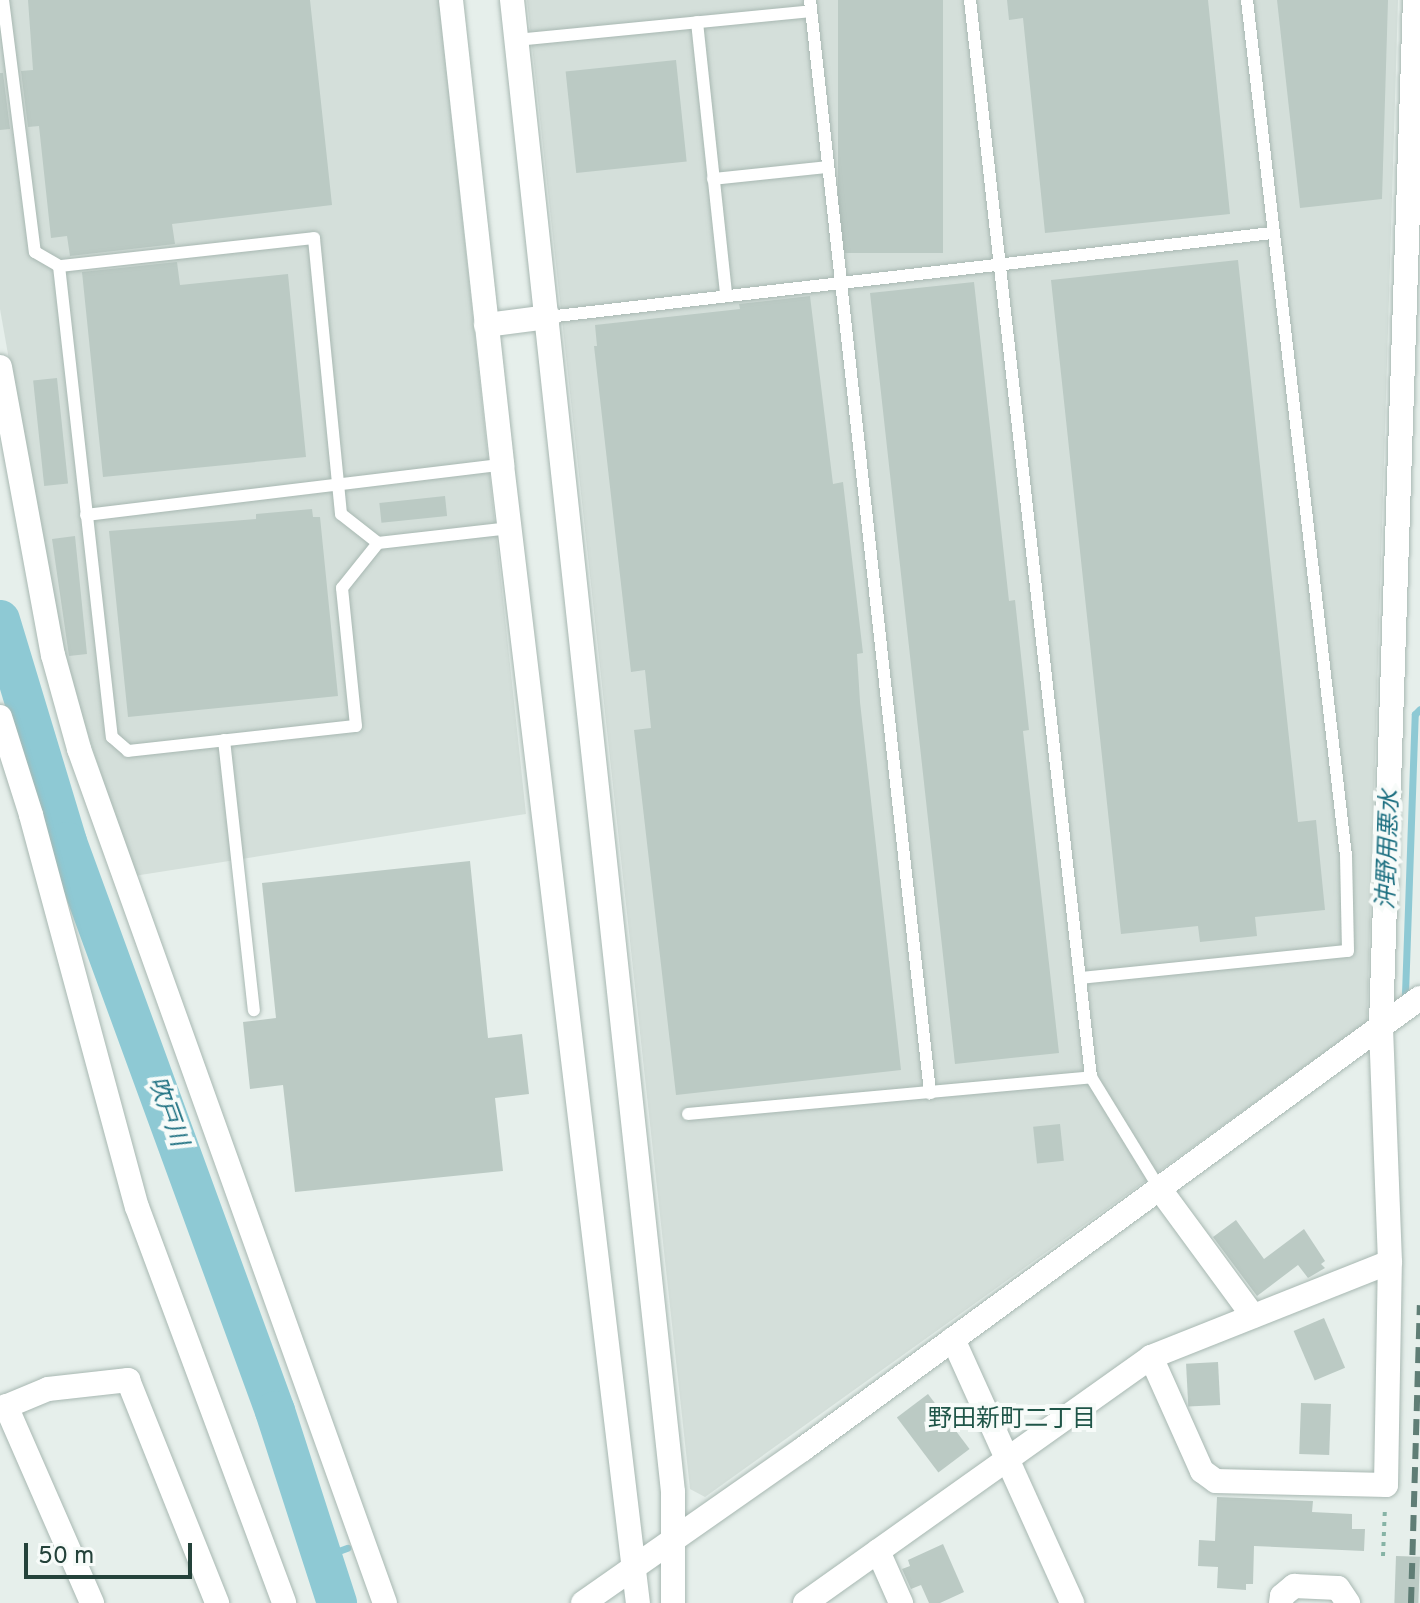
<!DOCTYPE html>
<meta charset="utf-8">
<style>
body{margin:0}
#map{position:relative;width:1420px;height:1603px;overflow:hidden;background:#e6efeb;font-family:Overpass,"Noto Sans JP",sans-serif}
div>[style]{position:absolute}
.built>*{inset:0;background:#d4dfda}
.stream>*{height:7px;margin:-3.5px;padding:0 3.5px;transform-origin:3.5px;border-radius:3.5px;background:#8ec9d4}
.river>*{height:40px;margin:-20px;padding:0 20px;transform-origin:20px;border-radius:20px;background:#8ec9d4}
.building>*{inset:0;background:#bbcac4;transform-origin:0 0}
.path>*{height:4px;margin-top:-2px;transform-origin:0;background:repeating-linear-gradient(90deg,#86b3a5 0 4px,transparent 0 10px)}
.roads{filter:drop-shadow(0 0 2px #a8b8b2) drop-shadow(0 0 2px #a8b8b2)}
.service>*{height:12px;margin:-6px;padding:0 6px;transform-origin:6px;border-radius:6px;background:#fff}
.minor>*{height:24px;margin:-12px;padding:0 12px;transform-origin:12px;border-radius:12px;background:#fff}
.tertiary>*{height:24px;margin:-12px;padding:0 12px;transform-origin:12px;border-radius:12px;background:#fff}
.rail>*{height:6px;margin-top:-3px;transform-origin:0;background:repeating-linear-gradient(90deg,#5f7d75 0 16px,transparent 0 24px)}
span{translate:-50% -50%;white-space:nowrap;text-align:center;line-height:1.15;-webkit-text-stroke:8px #f7fbf9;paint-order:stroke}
.water-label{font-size:24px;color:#1c6f80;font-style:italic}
.neighbourhood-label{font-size:24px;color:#1f5548}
.scale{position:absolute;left:24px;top:1543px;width:168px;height:36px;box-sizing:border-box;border:4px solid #24423a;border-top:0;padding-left:10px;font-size:24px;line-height:28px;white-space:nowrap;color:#24423a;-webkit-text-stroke:6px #f7fbf9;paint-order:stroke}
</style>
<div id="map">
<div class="built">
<i style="clip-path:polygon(0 0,439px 0,526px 814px,134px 876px,60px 648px,0 309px)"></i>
<i style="clip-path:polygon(527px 0,1398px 0,1367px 1022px,705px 1497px,690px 1489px)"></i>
</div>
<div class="stream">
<i style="left:1405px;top:994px;width:280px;rotate:-88deg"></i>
<i style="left:1415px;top:714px;width:7px;rotate:-45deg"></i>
<i style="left:322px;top:1557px;width:27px;rotate:-20deg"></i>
</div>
<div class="river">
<i style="left:0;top:620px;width:232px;rotate:73.2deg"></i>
<i style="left:67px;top:842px;width:606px;rotate:69.92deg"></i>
<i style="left:275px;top:1411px;width:202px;rotate:72.1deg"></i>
</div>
<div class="building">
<i style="clip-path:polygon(28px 0,310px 0,332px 205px,172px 224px,175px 244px,70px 256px,67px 236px,51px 238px,39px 126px,28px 127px,21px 71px,33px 70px)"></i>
<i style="left:838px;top:0;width:105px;height:253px"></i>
<i style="clip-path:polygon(1007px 0,1208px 0,1230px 214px,1045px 233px,1023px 18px,1009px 20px)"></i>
<i style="clip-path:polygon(1277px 0,1388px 0,1382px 199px,1300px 208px)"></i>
<i style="left:676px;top:60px;width:102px;height:111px;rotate:84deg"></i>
<i style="clip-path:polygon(0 73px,3px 73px,10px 129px,0 130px)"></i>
<i style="clip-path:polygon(1238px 260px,1298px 822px,1316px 820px,1325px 910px,1255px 917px,1257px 936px,1200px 942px,1198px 926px,1121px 934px,1051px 280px)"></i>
<i style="clip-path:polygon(177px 262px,180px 285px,288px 274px,306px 457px,103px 477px,82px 272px)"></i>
<i style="clip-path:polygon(974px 282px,1009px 601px,1015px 600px,1029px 730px,1023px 731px,1059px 1053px,955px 1064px,870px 293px)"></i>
<i style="clip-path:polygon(810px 296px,833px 484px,843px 482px,863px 653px,857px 654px,860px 702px,901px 1070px,676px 1095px,634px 730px,651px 728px,645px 670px,631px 672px,594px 346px,597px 346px,595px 325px,740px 309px,739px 304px)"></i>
<i style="left:57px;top:378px;width:106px;height:24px;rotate:84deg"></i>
<i style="left:445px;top:496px;width:20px;height:66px;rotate:84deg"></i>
<i style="clip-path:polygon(312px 509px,313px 517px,320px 517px,338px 696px,128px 717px,109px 531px,256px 519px,256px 514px)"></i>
<i style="clip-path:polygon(75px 536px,87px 654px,69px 656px,52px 539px)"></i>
<i style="clip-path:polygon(470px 861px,488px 1038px,522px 1034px,529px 1094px,495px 1098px,503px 1171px,295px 1192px,283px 1085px,250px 1089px,243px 1022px,276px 1018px,262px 883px)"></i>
<i style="left:1060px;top:1124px;width:37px;height:27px;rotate:84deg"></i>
<i style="clip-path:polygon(1236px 1220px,1264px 1259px,1304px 1229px,1325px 1261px,1321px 1264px,1325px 1268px,1308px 1278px,1298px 1265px,1257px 1296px,1213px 1237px)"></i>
<i style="left:1324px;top:1318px;width:54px;height:33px;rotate:67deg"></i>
<i style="left:1218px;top:1362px;width:43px;height:32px;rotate:87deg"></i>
<i style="left:928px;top:1394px;width:69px;height:39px;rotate:53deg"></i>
<i style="left:1301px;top:1403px;width:30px;height:51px;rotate:2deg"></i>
<i style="clip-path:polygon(1217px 1497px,1313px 1501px,1312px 1512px,1352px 1514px,1352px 1529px,1365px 1529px,1364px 1551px,1254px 1546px,1253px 1584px,1246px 1584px,1246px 1590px,1217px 1588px,1218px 1567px,1198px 1566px,1199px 1540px,1215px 1541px)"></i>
<i style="clip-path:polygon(943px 1544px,964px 1592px,940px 1603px,929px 1603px,921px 1585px,911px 1589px,902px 1569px,910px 1566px,908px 1560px)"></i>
<i style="left:1396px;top:1556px;width:24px;height:47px;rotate:2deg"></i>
</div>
<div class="path">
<i style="left:1383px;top:1556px;width:49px;rotate:-87.7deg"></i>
</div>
<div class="roads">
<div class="service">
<i style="left:3px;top:0;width:254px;rotate:82.8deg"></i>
<i style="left:35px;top:252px;width:28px;rotate:30deg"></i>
<i style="left:59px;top:266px;width:474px;rotate:83.6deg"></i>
<i style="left:112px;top:737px;width:21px;rotate:41deg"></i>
<i style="left:128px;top:751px;width:229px;rotate:-6.3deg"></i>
<i style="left:356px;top:726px;width:139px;rotate:-95.8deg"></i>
<i style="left:342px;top:588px;width:58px;rotate:-51.3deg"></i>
<i style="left:378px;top:543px;width:47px;rotate:-141.9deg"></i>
<i style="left:341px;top:514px;width:277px;rotate:-95.6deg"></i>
<i style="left:314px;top:238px;width:257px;rotate:173.7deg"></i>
<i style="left:810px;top:0;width:1100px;rotate:83.73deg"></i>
<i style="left:970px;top:0;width:1084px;rotate:83.59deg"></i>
<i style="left:1091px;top:1077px;width:130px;rotate:58.5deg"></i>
<i style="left:697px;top:22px;width:274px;rotate:83.9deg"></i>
<i style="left:517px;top:40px;width:295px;rotate:-5.6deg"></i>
<i style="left:713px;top:179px;width:115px;rotate:-6deg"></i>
<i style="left:548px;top:317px;width:729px;rotate:-6.62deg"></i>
<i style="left:86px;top:515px;width:419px;rotate:-6.9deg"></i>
<i style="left:378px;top:543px;width:133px;rotate:-6.5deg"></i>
<i style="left:224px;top:740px;width:272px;rotate:83.7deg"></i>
<i style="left:1080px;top:978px;width:269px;rotate:-5.8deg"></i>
<i style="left:1348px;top:951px;width:95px;rotate:-91.2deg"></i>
<i style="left:1346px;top:856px;width:862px;rotate:-96.6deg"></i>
<i style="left:688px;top:1114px;width:405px;rotate:-5.2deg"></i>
</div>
<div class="minor">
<i style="left:451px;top:0;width:468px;rotate:83.7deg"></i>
<i style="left:502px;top:465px;width:1146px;rotate:83.19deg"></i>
<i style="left:512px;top:0;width:1501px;rotate:83.84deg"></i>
<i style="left:673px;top:1492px;width:111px;rotate:90deg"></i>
<i style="left:486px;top:325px;width:63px;rotate:-7.4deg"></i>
<i style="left:0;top:367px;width:293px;rotate:79.6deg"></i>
<i style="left:53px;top:655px;width:98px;rotate:74.5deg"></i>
<i style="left:79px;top:749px;width:907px;rotate:70.29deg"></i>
<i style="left:0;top:717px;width:103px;rotate:72.4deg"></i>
<i style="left:31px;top:815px;width:406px;rotate:74.9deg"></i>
<i style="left:137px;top:1207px;width:422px;rotate:69.6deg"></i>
<i style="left:1159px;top:1188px;width:159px;rotate:53.7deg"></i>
<i style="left:953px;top:1339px;width:290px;rotate:65.7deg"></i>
<i style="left:1151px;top:1357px;width:125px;rotate:65.9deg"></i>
<i style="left:1202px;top:1471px;width:17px;rotate:36deg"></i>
<i style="left:1216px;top:1481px;width:170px;rotate:1.3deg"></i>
<i style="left:1386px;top:1485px;width:223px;rotate:-89deg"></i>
<i style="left:1390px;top:1262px;width:238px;rotate:-92.2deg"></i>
<i style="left:1381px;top:1024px;width:1025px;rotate:-88.1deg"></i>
<i style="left:6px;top:1406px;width:215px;rotate:66.4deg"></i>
<i style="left:0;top:1409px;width:52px;rotate:-22.6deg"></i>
<i style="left:48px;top:1389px;width:81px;rotate:-6.4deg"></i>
<i style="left:128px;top:1380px;width:240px;rotate:68.2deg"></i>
<i style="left:878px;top:1551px;width:57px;rotate:66.1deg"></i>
<i style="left:805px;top:1603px;width:425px;rotate:-35.4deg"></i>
<i style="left:1151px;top:1357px;width:257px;rotate:-21.7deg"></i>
</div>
<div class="tertiary">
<i style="left:583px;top:1603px;width:269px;rotate:-35deg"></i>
<i style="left:803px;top:1449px;width:764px;rotate:-36.17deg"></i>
<i style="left:1281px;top:1603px;width:7px;rotate:-82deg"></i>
<i style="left:1282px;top:1596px;width:16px;rotate:-40deg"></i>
<i style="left:1294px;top:1586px;width:44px;rotate:2.6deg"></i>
<i style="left:1338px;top:1588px;width:18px;rotate:56deg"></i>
</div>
</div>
<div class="rail">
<i style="left:1411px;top:1603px;width:298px;rotate:-88.3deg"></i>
</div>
<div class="water-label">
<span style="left:1390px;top:850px;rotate:-88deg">沖野用悪水</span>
<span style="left:166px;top:1112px;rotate:70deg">吹戸川</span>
</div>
<div class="neighbourhood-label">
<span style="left:1012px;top:1421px">野田新町二丁目</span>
</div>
<div class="scale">50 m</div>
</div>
